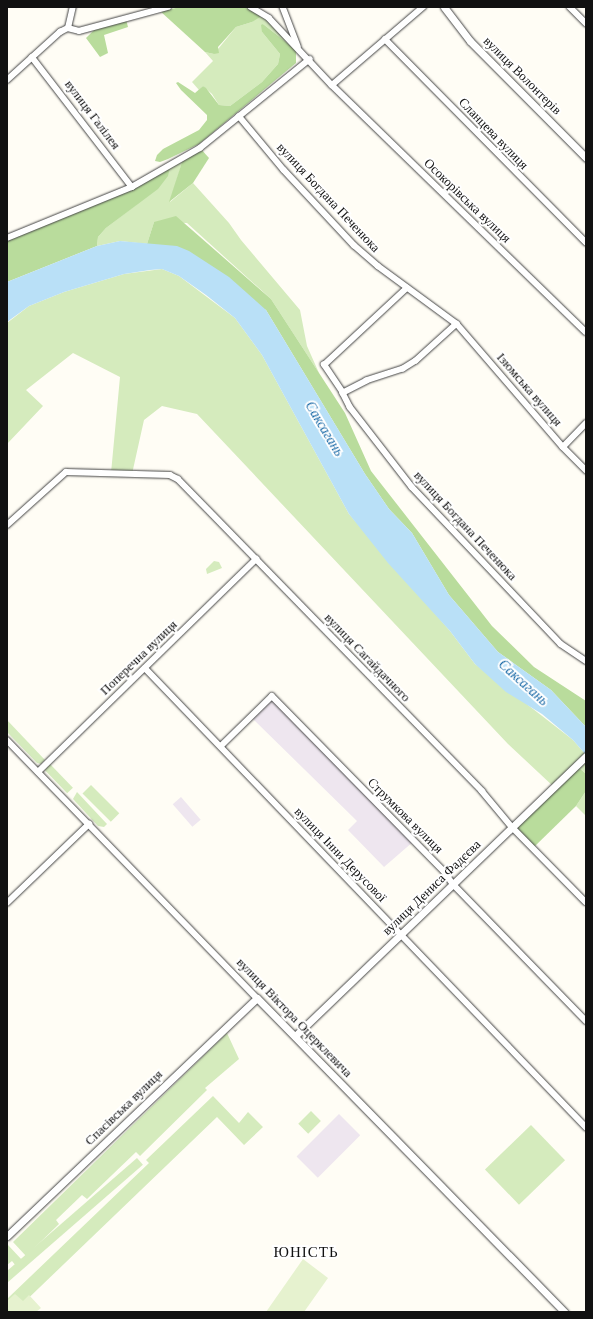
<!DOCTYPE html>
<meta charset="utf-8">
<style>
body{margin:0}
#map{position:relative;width:593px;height:1319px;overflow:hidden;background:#fffdf5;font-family:Georgia,serif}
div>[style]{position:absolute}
.industrial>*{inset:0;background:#eee6ef;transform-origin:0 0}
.green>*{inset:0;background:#d5ebbd;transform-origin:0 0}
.forest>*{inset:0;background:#b9dc9c}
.pitch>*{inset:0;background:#e6f2cf}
.water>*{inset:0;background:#b9e0f7}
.roads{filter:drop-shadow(0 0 1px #444) drop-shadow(0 0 1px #444)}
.minor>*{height:5.5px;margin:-2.75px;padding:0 2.75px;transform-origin:2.75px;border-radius:2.75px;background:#fff}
.tertiary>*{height:7px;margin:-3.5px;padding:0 3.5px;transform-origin:3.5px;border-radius:3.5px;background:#fff}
span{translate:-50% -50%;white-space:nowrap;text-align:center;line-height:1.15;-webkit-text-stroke:4px #fff;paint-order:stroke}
.street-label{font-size:13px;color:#111}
.water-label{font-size:14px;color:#1768a6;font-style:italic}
.quarter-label{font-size:15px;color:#111;letter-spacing:1px}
.frame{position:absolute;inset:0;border:8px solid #111;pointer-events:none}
</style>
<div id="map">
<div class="industrial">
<i style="clip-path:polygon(272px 696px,414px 841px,384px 867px,348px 830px,357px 821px,251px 717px)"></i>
<i style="left:181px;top:797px;width:30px;height:11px;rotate:49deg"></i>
<i style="left:339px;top:1114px;width:30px;height:60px;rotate:45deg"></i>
</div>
<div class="green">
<i style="clip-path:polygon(260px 13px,296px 50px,263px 24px,262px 32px,280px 54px,278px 64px,262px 82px,230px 106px,219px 105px,212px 94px,203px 86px,199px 90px,192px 82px,213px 61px,205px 52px,214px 54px,236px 27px,252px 22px)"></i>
<i style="clip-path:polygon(184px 156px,170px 202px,193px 183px,229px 223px,241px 240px,300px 310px,307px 346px,319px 373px,271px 299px,187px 223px,154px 222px,147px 244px,120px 241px,97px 246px,98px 237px,106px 228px,136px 205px,171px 163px)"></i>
<i style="clip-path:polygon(162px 269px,179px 276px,235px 318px,262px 355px,349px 514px,450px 631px,475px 664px,573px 740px,586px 755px,586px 774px,576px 765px,554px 787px,508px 744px,197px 414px,162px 406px,144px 420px,132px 474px,111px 473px,120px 377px,73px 353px,26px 390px,43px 406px,7px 444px,7px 323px,29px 306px,64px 292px,124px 274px)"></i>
<i style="clip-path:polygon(214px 561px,219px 562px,222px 568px,207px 574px,206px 569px)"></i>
<i style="clip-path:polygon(7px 720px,45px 760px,41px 764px,37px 763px,7px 732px)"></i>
<i style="left:50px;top:764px;width:33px;height:8px;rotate:46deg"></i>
<i style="left:91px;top:785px;width:40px;height:12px;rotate:45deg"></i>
<i style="clip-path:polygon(586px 791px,586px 816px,576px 806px)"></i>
<i style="clip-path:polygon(77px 792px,107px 824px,104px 827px,98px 826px,73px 799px)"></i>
<i style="clip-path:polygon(227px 1033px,239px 1059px,205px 1088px,207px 1090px,140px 1156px,136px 1152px,87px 1199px,82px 1195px,56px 1220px,59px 1224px,26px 1256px,13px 1242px)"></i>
<i style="clip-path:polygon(213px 1096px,239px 1123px,248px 1112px,263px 1127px,244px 1145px,217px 1117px,14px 1312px,7px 1312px,7px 1299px,149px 1163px,146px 1160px)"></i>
<i style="left:311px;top:1111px;width:14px;height:18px;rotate:45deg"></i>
<i style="left:531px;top:1125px;width:49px;height:64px;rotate:46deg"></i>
<i style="left:137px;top:1158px;width:9px;height:179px;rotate:49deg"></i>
<i style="clip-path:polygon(8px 1245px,22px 1260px,16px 1266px,12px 1261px,7px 1265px)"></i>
</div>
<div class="forest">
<i style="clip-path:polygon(181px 7px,243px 7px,260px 13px,260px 17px,252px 22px,236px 27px,218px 47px,219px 53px,214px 54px,205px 52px,160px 11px)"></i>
<i style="clip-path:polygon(126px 19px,128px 27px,104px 35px,108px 53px,100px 57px,86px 38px,97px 27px)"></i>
<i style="clip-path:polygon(263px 24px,296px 50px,296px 63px,199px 144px,168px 159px,160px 162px,155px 161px,157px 155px,163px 149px,199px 130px,207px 120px,207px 115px,181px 90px,176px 83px,178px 82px,195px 93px,203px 86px,206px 88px,219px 105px,230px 106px,262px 82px,278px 64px,280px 54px,262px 32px,261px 25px)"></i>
<i style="clip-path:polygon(200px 148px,209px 158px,193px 183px,169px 202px,184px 156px)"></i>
<i style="clip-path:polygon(171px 163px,168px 176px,158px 189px,106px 228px,98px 237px,97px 246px,7px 282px,7px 238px,112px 195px)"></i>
<i style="clip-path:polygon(176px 216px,271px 299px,345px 413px,371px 471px,492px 626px,534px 667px,586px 701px,586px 727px,551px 690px,498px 652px,449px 595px,412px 533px,389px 509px,365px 474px,266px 310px,147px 244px,154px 222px)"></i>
<i style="clip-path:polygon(576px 765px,586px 774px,586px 791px,576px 806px,533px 848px,512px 827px)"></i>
</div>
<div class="pitch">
<i style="clip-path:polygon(303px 1259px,328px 1278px,304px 1312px,266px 1312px)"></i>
<i style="clip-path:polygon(15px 1294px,23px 1301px,29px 1295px,41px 1308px,36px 1312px,11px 1312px,7px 1308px,7px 1301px)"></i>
</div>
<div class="water">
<i style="clip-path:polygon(120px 241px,177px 246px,189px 251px,229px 277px,266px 310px,365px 474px,389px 509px,412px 533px,449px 595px,498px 652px,551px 690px,586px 727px,586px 755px,573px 740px,542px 714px,506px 692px,475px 664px,450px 631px,388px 563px,349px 514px,262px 355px,235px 318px,206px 295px,179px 276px,162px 269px,150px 270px,124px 274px,64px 292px,29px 306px,7px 322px,7px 282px,97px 246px)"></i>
</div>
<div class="roads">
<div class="minor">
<i style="left:251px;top:7px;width:21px;rotate:31deg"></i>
<i style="left:269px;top:18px;width:92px;rotate:46.8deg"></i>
<i style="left:332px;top:85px;width:354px;rotate:44.2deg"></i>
<i style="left:283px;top:7px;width:42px;rotate:69deg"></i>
<i style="left:570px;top:7px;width:23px;rotate:45deg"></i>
<i style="left:68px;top:28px;width:11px;rotate:15deg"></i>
<i style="left:79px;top:31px;width:92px;rotate:-15.1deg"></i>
<i style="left:68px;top:28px;width:22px;rotate:-77deg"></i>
<i style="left:385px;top:39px;width:286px;rotate:45.3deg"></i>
<i style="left:32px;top:57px;width:164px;rotate:52.4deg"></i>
<i style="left:7px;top:80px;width:72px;rotate:-42.2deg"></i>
<i style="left:60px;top:32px;width:9px;rotate:-27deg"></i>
<i style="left:332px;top:85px;width:120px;rotate:-40.6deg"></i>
<i style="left:239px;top:116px;width:70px;rotate:50.2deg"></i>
<i style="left:284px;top:170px;width:103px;rotate:47deg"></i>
<i style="left:354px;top:245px;width:32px;rotate:41deg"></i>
<i style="left:378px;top:266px;width:98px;rotate:36.3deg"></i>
<i style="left:457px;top:324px;width:55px;rotate:137.9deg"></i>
<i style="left:416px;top:361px;width:15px;rotate:148deg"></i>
<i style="left:403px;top:369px;width:38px;rotate:162deg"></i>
<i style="left:367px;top:381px;width:27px;rotate:153deg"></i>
<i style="left:343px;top:393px;width:16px;rotate:63deg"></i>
<i style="left:350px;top:407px;width:101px;rotate:52.2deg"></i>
<i style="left:412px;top:487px;width:216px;rotate:46.5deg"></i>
<i style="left:561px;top:644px;width:30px;rotate:34deg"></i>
<i style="left:7px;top:238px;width:135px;rotate:-22.2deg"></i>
<i style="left:132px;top:187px;width:78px;rotate:-29.8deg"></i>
<i style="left:200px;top:148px;width:141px;rotate:-39deg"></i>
<i style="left:457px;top:324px;width:162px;rotate:49.2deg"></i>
<i style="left:563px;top:447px;width:33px;rotate:45deg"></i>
<i style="left:343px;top:393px;width:34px;rotate:-124deg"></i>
<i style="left:324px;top:365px;width:113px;rotate:-42.9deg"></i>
<i style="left:563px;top:447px;width:33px;rotate:-46deg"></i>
<i style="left:7px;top:525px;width:79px;rotate:-41.9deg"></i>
<i style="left:66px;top:472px;width:104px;rotate:1.7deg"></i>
<i style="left:170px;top:475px;width:9px;rotate:27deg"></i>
<i style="left:178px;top:479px;width:436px;rotate:45.7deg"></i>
<i style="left:482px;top:791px;width:47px;rotate:50.2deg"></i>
<i style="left:512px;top:827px;width:105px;rotate:45.4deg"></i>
<i style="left:145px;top:668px;width:637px;rotate:46.15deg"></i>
<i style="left:7px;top:740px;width:359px;rotate:45.9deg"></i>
<i style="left:221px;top:746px;width:71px;rotate:-44.4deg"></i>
<i style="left:272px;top:696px;width:245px;rotate:45.5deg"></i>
<i style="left:444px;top:871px;width:16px;rotate:55deg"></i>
<i style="left:453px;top:884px;width:191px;rotate:45.8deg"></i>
<i style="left:38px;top:772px;width:305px;rotate:-44.3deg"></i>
<i style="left:7px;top:903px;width:114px;rotate:-43.9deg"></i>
</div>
<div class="tertiary">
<i style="left:444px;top:7px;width:43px;rotate:52.6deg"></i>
<i style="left:470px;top:41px;width:165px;rotate:45.2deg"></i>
<i style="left:295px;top:1036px;width:404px;rotate:-43.9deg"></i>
<i style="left:7px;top:1236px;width:345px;rotate:-43.6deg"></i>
<i style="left:257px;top:998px;width:440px;rotate:45.6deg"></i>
</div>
</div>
<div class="street-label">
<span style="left:522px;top:76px;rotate:45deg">вулиця Волонтерів</span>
<span style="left:92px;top:115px;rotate:53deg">вулиця Галілея</span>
<span style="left:493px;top:134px;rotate:46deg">Сланцева вулиця</span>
<span style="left:328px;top:198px;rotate:47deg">вулиця Богдана Печенюка</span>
<span style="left:467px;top:201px;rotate:44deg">Осокорівська вулиця</span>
<span style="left:529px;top:390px;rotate:49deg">Ізюмська вулиця</span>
<span style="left:465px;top:526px;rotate:47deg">вулиця Богдана Печенюка</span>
<span style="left:139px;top:658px;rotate:-44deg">Поперечна вулиця</span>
<span style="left:367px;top:658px;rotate:46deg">вулиця Сагайдачного</span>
<span style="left:405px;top:816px;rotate:45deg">Струмкова вулиця</span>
<span style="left:340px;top:855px;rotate:46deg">вулиця Інни Дерусової</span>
<span style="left:432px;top:888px;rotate:-44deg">вулиця Дениса Фадєєва</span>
<span style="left:294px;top:1018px;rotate:46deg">вулиця Віктора Оцерклевича</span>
<span style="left:124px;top:1108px;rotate:-44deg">Спасівська вулиця</span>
</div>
<div class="water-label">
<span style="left:324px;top:429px;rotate:59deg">Саксагань</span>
<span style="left:523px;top:683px;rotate:42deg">Саксагань</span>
</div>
<div class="quarter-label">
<span style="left:306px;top:1253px">ЮНІСТЬ</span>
</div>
<div class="frame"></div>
</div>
